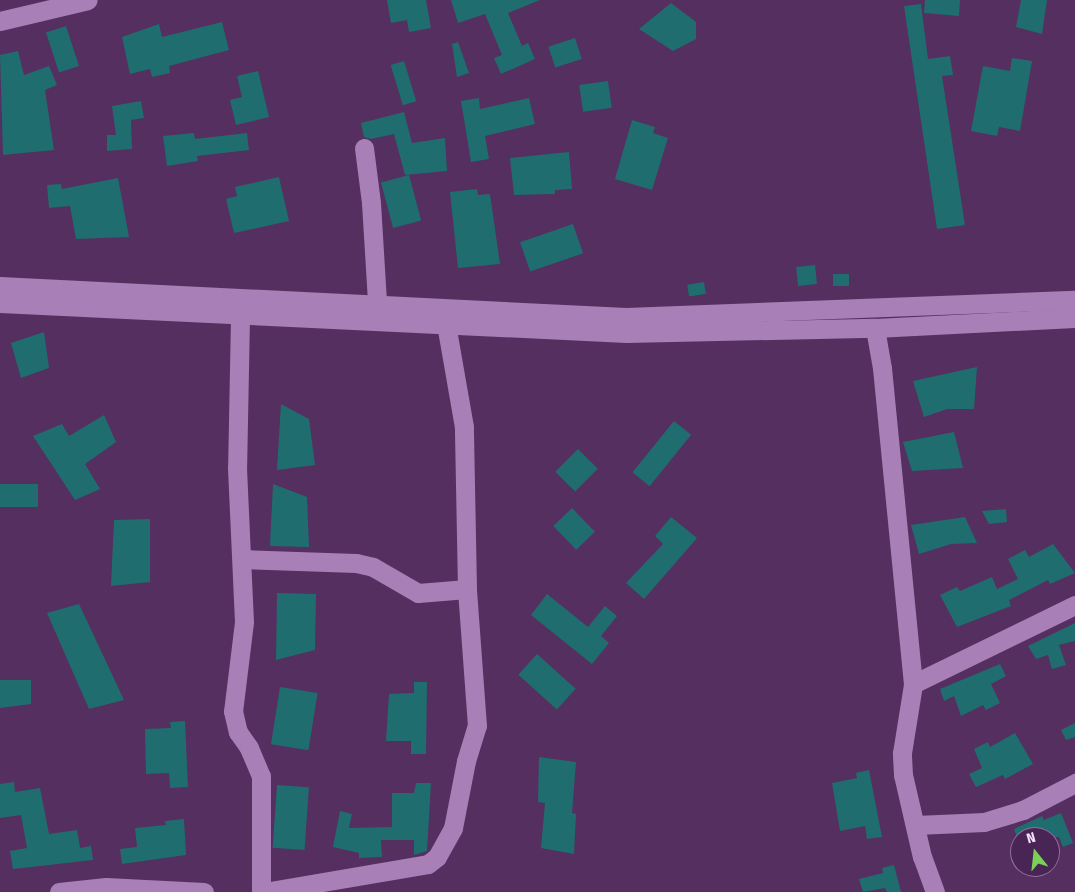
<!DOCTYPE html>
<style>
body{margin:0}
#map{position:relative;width:1075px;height:892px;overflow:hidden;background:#542f60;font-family:"Fira Sans Condensed",sans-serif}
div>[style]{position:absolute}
.building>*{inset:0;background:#206d6f;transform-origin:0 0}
.minor>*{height:19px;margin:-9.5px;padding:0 9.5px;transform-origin:9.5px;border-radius:9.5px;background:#a87fb6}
span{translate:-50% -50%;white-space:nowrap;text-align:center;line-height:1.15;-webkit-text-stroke:4px #492555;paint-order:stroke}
.north{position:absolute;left:1010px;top:827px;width:50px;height:50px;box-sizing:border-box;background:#492555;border:1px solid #8e7098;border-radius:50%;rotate:344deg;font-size:14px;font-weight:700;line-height:20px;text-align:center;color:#f5e0fd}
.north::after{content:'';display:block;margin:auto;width:18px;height:22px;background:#7bd156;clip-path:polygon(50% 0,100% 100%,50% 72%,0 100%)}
</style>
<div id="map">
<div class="building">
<i style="clip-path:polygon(387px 0,426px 0,431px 28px,409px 32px,407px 20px,391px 23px)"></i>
<i style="clip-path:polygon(451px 0,540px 0,508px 13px,522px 46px,528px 43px,535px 59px,501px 74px,494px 58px,502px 55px,485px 14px,458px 23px)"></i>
<i style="clip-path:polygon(925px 0,960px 0,959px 16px,924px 13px)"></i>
<i style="clip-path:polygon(1021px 0,1047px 0,1042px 34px,1016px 27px)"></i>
<i style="clip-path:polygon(671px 3px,696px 22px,696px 39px,673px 51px,639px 29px)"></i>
<i style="clip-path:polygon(921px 4px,928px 59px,950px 56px,953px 75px,942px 76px,965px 225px,937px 229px,904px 6px)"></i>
<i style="clip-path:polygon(222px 22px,229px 50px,169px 66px,170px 73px,152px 77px,150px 69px,130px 74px,122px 37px,159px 24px,162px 37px)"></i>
<i style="left:66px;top:26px;width:42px;height:21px;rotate:72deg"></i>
<i style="left:575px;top:38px;width:22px;height:28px;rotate:72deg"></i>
<i style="clip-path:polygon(458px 42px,469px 73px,457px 77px,452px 44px)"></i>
<i style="clip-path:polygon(18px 51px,24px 75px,49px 66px,57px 85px,45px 90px,54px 150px,3px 155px,0 55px)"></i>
<i style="clip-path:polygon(1012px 58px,1032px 61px,1020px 131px,999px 127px,997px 136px,971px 131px,983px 66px,1010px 71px)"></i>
<i style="left:404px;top:61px;width:42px;height:14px;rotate:73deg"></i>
<i style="clip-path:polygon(258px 71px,269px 117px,236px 125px,230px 100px,242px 97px,237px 76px)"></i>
<i style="left:608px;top:81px;width:27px;height:29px;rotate:82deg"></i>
<i style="clip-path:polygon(479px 98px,480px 109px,529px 98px,535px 124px,485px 136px,489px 159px,471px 162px,461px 101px)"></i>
<i style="clip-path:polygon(141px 101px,144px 118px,131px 120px,132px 149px,107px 151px,107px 135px,116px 135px,112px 106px)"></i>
<i style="clip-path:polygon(404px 112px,412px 143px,445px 138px,447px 171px,405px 175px,394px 134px,371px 139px,364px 137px,361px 123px)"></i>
<i style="clip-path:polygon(632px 120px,655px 127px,653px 133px,668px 138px,652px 190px,615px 179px)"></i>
<i style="clip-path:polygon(194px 133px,195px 139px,247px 133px,249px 150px,197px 156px,198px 161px,167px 166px,163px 136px)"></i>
<i style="clip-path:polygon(569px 152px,572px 189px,555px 190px,555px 194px,514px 195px,510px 158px)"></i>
<i style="left:409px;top:175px;width:47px;height:29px;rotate:75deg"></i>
<i style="clip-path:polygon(279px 177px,289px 221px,234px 233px,226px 199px,237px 196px,235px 187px)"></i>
<i style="clip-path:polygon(118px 178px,129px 237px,76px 239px,70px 206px,49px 208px,47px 185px,61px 184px,62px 189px)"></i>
<i style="clip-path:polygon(477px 189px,478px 195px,490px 194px,500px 264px,458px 268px,450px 192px)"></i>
<i style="left:573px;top:224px;width:31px;height:56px;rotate:71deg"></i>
<i style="left:815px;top:265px;width:19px;height:19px;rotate:84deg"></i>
<i style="left:849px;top:274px;width:12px;height:16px;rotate:90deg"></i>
<i style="left:704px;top:282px;width:12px;height:17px;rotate:81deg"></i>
<i style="clip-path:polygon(44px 332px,49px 368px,21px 378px,11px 343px)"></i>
<i style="clip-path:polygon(977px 367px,974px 409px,947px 409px,924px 417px,913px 381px)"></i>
<i style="clip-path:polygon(281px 404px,309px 419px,315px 465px,277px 470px)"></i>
<i style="clip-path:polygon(104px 415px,116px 442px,85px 464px,100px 489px,75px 500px,33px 436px,62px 424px,69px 436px)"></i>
<i style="left:674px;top:421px;width:22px;height:66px;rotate:39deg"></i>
<i style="clip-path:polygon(954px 432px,963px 468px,912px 471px,903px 442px)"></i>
<i style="left:578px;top:449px;width:28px;height:32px;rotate:45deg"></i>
<i style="left:38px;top:484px;width:23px;height:38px;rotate:90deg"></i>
<i style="clip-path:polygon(273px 484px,307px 497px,309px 547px,270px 546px)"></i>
<i style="left:572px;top:508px;width:33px;height:26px;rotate:46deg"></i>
<i style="clip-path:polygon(1006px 509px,1007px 522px,989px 524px,982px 511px)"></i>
<i style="clip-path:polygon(671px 517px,697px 538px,644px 599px,626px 583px,663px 544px,655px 536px)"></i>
<i style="clip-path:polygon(965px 517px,977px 543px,951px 544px,919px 554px,911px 525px)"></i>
<i style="clip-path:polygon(150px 519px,150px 582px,111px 586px,114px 520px)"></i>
<i style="clip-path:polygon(1053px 544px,1075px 573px,1050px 584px,1048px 580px,1009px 600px,1011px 606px,957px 627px,940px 595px,957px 587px,960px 591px,992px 577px,997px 589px,1018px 579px,1008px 559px,1025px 550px,1029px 557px)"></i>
<i style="clip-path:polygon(277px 593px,316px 594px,315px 650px,276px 660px)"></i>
<i style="clip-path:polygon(547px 594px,588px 627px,605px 606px,617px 616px,601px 636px,609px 643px,592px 664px,531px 615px)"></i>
<i style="clip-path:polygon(79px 604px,124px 700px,89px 709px,47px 613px)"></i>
<i style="clip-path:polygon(1075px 623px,1075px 641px,1059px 645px,1066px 665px,1052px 669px,1048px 655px,1036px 659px,1028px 646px)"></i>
<i style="left:537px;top:654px;width:52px;height:28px;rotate:42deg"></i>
<i style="clip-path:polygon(1000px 664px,1006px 676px,991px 684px,1000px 703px,986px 710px,983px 705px,961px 716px,954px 696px,944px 701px,940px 689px)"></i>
<i style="clip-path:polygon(0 680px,31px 680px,31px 704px,0 708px)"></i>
<i style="clip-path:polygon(414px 682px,427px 682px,426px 754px,411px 754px,411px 741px,386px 741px,389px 694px,414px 693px)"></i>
<i style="left:280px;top:687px;width:38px;height:58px;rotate:9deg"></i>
<i style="clip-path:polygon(185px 721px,188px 787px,170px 788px,169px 773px,146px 774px,145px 729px,171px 728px,170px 722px)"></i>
<i style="clip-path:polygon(1075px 723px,1075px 737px,1066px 740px,1061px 730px)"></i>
<i style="clip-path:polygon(1015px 733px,1033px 764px,1005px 779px,1003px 775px,976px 787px,969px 774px,982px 768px,974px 749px,988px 742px,990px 747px)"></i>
<i style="clip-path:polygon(539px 757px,576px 762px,572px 813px,576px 814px,574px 854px,541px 848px,545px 803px,538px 802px)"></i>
<i style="clip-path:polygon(869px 770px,882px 837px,867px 839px,865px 826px,840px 831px,832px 783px,857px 778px,856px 773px)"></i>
<i style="clip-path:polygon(14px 782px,15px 792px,40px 788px,49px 834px,77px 830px,80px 848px,91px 846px,93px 860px,13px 869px,10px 851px,27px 848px,21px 815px,0 818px,0 784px)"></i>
<i style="clip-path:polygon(416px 783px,431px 783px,427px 851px,414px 855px,414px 840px,381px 840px,382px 857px,359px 858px,359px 853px,333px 847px,340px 811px,352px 814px,349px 828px,392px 827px,392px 793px,414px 793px)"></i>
<i style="left:277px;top:785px;width:32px;height:63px;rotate:4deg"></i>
<i style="clip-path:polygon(1061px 813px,1073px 843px,1063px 847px,1059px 837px,1017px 837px,1014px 829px,1042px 816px,1044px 820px)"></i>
<i style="clip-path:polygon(184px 819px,186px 855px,122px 864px,120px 849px,137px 847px,135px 828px,166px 825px,165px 821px)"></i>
<i style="clip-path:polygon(894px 865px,901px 892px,887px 892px,885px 888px,863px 892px,859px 879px,883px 873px,882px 868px)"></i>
</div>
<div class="minor">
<i style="left:0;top:21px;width:90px;rotate:-13.4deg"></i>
<i style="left:364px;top:148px;width:55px;rotate:82.7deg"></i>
<i style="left:371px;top:203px;width:99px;rotate:86.5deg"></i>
<i style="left:0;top:286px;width:627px;rotate:2.84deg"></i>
<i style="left:626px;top:317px;width:449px;rotate:-2.2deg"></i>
<i style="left:0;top:303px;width:627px;rotate:2.74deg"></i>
<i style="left:626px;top:333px;width:249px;rotate:-1.2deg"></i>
<i style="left:875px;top:328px;width:200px;rotate:-2.9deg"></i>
<i style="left:240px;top:317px;width:151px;rotate:91.1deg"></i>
<i style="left:237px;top:468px;width:154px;rotate:87.4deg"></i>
<i style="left:244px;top:622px;width:90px;rotate:97deg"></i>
<i style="left:233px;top:711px;width:22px;rotate:77deg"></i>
<i style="left:238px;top:732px;width:19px;rotate:55deg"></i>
<i style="left:249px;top:748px;width:30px;rotate:67deg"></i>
<i style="left:261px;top:776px;width:116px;rotate:90deg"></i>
<i style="left:875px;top:328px;width:41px;rotate:80.1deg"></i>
<i style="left:882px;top:368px;width:318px;rotate:84.4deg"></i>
<i style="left:242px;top:559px;width:114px;rotate:2deg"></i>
<i style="left:356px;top:563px;width:17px;rotate:13deg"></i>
<i style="left:373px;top:567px;width:52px;rotate:30deg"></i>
<i style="left:418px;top:593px;width:49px;rotate:-4.7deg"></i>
<i style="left:916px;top:825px;width:68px;rotate:-2.5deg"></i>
<i style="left:984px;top:822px;width:41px;rotate:-17.1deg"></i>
<i style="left:1023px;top:810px;width:59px;rotate:-27.4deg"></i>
<i style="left:59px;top:892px;width:47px;rotate:-6.1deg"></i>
<i style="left:106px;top:887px;width:98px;rotate:2.9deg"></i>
<i style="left:264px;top:892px;width:166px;rotate:-9.7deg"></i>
<i style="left:428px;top:864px;width:11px;rotate:-38deg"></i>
<i style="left:437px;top:857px;width:33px;rotate:-61deg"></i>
<i style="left:453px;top:828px;width:68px;rotate:-79deg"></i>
<i style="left:466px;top:761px;width:37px;rotate:-73deg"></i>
<i style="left:477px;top:726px;width:137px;rotate:-94.2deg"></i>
<i style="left:467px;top:589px;width:162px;rotate:-91.1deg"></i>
<i style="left:464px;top:427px;width:105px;rotate:-99.9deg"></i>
<i style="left:935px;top:892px;width:37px;rotate:-110deg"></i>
<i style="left:922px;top:857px;width:84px;rotate:-103deg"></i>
<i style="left:903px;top:775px;width:22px;rotate:-93deg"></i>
<i style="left:902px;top:753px;width:70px;rotate:-80.9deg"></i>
<i style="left:913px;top:684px;width:180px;rotate:-26deg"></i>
</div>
<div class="north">N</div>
</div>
